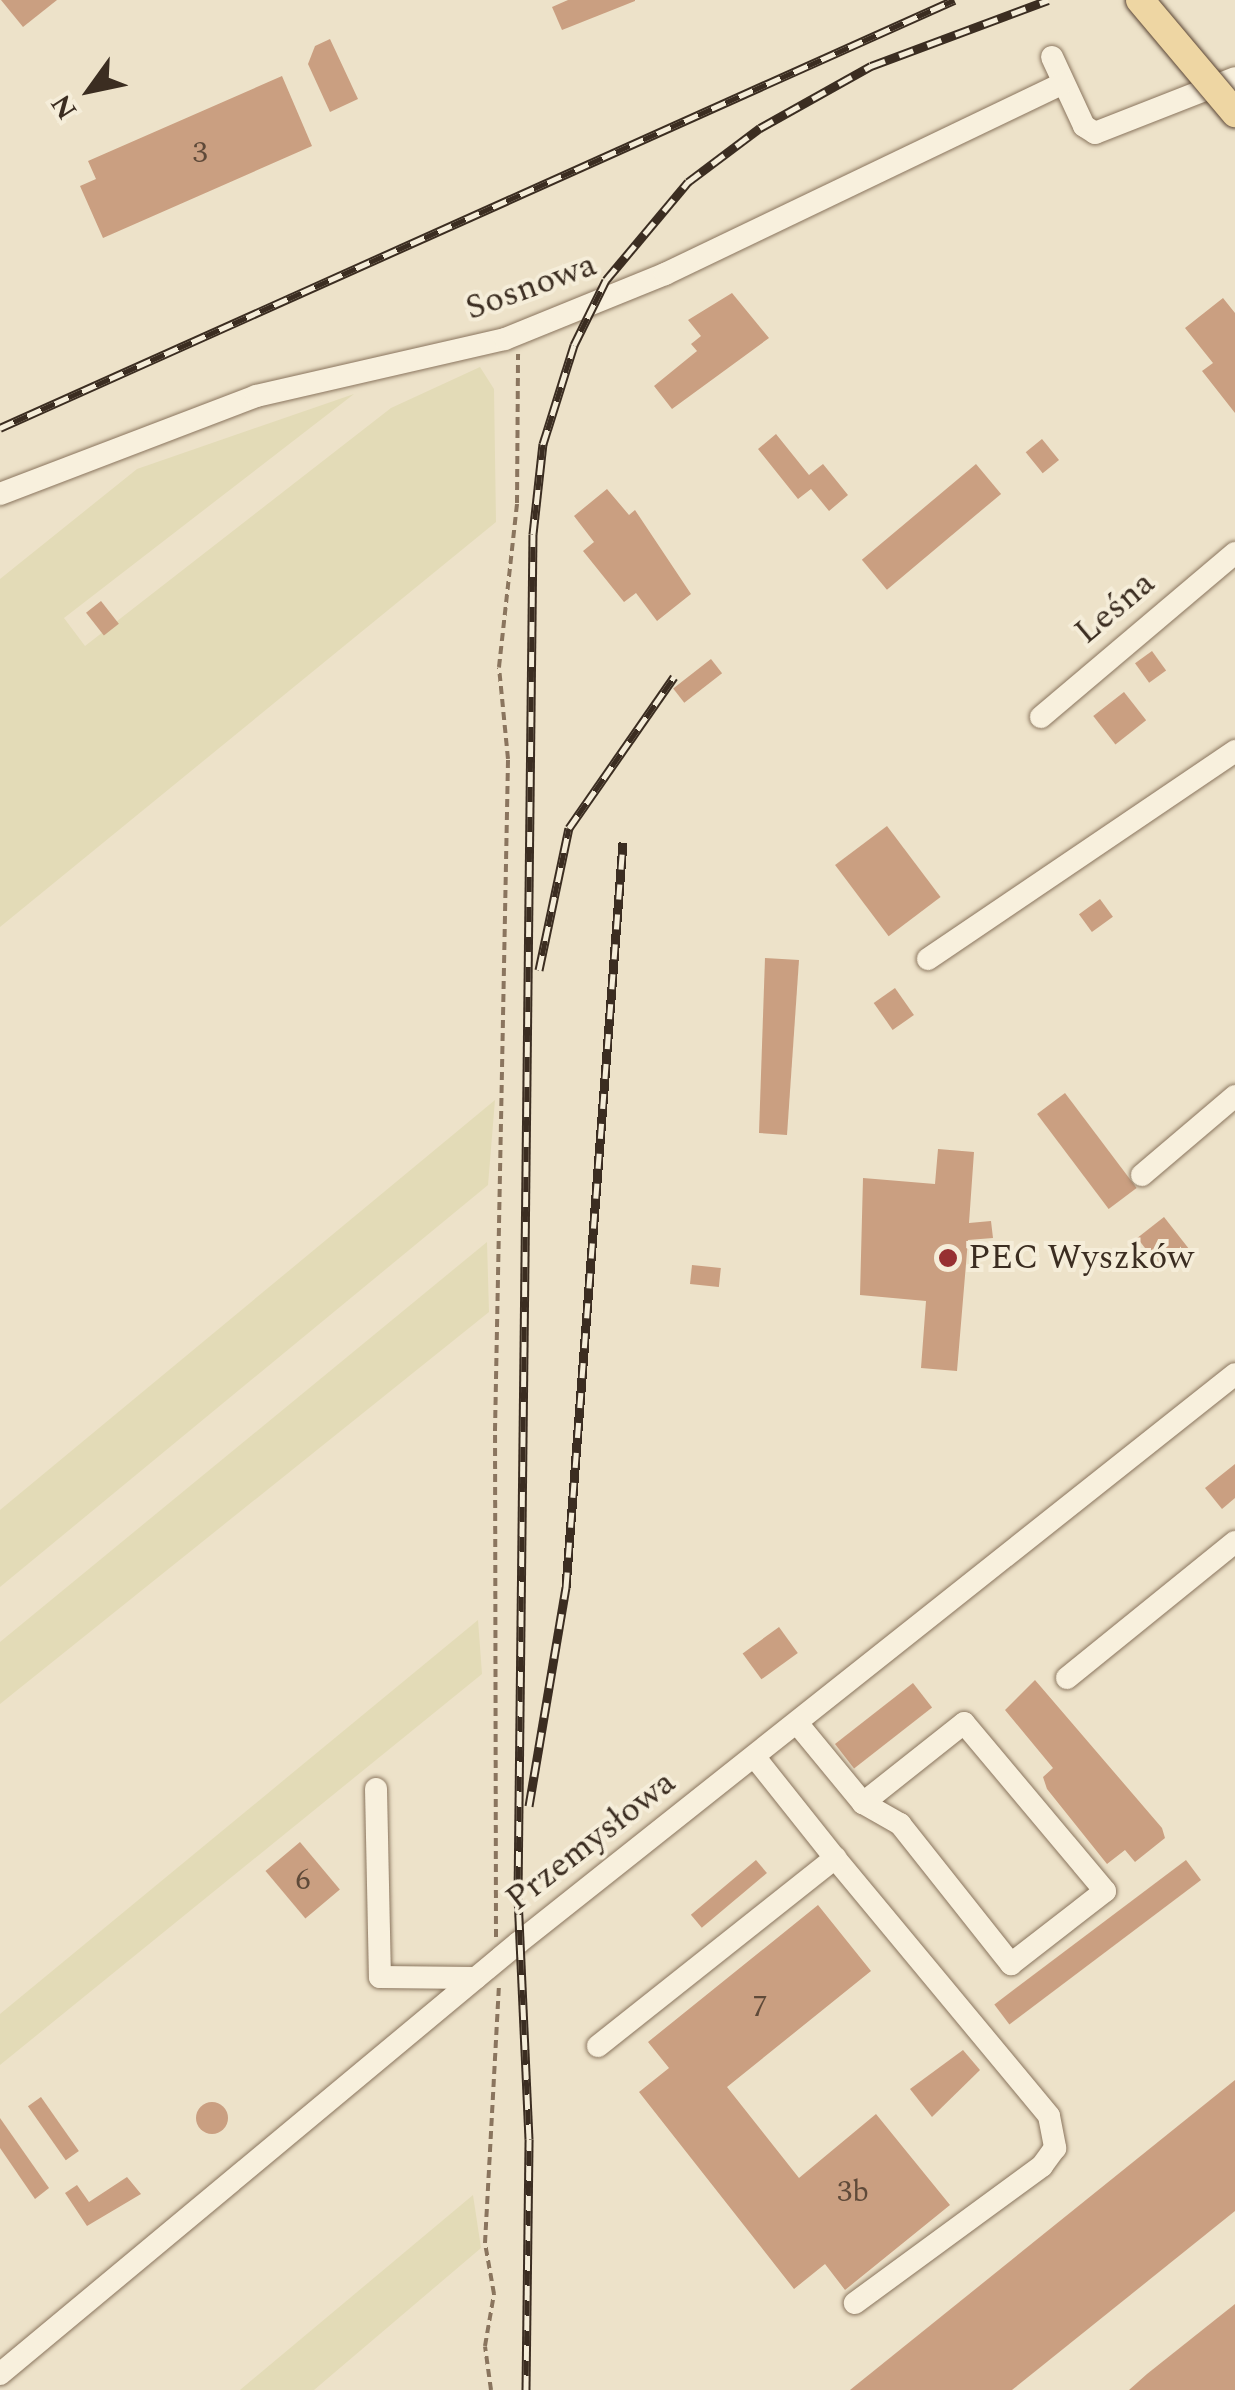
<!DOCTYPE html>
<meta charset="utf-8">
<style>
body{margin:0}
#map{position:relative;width:1235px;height:2390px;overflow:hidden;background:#ede2c9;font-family:Spectral,serif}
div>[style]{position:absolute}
.farmland>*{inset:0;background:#e3dbb7}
.building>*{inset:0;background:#ca9f81;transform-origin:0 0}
.round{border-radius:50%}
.path>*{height:4px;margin-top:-2px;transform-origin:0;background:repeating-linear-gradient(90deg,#8a755e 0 8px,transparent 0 13px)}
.roads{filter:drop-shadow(0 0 2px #8a755e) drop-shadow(0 0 2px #8a755e)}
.minor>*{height:22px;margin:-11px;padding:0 11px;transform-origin:11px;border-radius:11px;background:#f8f0dd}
.rail>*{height:9px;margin-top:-4.5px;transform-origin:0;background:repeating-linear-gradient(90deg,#f5edd9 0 15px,#3b2d21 0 30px);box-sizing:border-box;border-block:2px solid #3b2d21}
.bridges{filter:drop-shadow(0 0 2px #584332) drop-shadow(0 0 2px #584332)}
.major-bridge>*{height:28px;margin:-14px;padding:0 14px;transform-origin:14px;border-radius:14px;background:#eed6a3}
.dots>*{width:28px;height:28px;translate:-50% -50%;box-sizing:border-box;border:5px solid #f5edd9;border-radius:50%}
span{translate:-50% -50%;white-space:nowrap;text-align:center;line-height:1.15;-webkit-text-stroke:8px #f5edd9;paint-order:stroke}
.number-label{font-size:30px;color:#5f4a39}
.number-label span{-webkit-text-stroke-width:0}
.street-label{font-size:35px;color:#3b2d21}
.poi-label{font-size:35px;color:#3b2d21}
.left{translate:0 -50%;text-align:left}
.north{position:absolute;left:40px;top:40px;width:100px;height:100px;-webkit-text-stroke:8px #f5edd9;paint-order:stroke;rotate:237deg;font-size:28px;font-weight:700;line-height:40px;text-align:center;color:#3b2d21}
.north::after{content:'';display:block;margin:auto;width:35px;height:45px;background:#3b2d21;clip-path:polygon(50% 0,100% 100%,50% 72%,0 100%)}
</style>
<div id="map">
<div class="farmland">
<i style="clip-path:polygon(480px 367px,494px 389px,496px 522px,0 927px,0 579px,137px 469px,354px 394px,64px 618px,85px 646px,391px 408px)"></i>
<i style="clip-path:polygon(495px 1100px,488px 1185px,0 1587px,0 1510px)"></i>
<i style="clip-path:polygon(487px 1242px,489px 1312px,0 1704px,0 1642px)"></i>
<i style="clip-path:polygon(478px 1620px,482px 1674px,0 2065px,0 2014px)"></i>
<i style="clip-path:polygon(473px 2195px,481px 2248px,314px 2390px,240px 2390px)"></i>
</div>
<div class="building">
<i style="clip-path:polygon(1px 0,57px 0,23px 27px)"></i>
<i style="clip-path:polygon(568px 0,635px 0,635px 1px,562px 30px,552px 7px)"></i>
<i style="clip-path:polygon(330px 39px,358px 99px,330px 112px,308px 64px,315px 46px)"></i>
<i style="clip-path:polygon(282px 76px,312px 146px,103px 238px,80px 186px,96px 179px,88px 161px)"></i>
<i style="clip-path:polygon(732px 293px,769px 338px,672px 409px,654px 386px,697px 351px,691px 344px,701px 336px,688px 320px)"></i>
<i style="clip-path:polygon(1223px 298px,1235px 313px,1235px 413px,1202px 371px,1213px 363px,1185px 328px)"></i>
<i style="clip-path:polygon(776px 434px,809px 475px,823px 464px,848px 495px,829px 511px,811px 489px,798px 499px,758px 449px)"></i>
<i style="left:1042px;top:439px;width:27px;height:21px;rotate:51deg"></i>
<i style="left:976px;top:464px;width:39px;height:149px;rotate:50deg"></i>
<i style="clip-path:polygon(607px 489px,629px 515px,635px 510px,691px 594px,657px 621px,636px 593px,624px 602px,583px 551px,594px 542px,574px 516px)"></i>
<i style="left:101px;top:601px;width:29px;height:19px;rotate:52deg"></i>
<i style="left:1152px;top:651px;width:24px;height:21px;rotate:54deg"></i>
<i style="left:711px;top:659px;width:18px;height:48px;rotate:52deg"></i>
<i style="left:1124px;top:692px;width:36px;height:39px;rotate:52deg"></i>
<i style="left:887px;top:826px;width:89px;height:65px;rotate:53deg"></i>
<i style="left:1100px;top:899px;width:22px;height:26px;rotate:54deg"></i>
<i style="clip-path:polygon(765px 958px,799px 960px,787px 1135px,759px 1133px)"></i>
<i style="left:895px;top:988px;width:33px;height:26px;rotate:55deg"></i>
<i style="left:1065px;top:1093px;width:119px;height:35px;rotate:53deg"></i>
<i style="clip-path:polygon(938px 1149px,974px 1152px,969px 1223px,991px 1221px,993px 1238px,968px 1240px,957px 1371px,921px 1368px,926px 1301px,860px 1295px,863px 1178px,935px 1184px)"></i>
<i style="left:1164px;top:1217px;width:41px;height:34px;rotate:52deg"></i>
<i style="left:692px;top:1265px;width:29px;height:19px;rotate:6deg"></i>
<i style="clip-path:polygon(1235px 1464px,1235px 1498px,1222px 1509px,1205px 1488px)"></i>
<i style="left:779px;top:1627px;width:32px;height:45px;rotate:54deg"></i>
<i style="clip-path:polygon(1035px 1680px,1162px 1828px,1165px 1838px,1135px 1862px,1125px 1850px,1107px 1864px,1047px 1789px,1043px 1777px,1053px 1768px,1005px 1710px)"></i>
<i style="left:913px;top:1683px;width:31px;height:99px;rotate:52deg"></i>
<i style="left:300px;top:1842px;width:62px;height:45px;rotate:50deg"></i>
<i style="left:756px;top:1860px;width:17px;height:85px;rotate:50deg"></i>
<i style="left:1186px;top:1860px;width:25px;height:240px;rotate:53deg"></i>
<i style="clip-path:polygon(818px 1905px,871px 1971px,727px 2087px,799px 2178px,876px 2114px,950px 2205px,845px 2290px,825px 2264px,794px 2289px,639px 2092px,669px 2068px,648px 2042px)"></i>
<i style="clip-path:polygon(963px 2050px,980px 2070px,932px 2117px,910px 2089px)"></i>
<i style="clip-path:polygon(1235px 2080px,1235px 2211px,1012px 2390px,850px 2390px)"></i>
<i style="left:41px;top:2097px;width:66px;height:16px;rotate:55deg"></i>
<i class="round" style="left:196px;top:2102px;width:32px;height:32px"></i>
<i style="clip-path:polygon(0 2118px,49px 2188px,35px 2199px,0 2148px)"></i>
<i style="clip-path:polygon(127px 2177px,141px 2194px,87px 2226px,65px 2193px,77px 2185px,89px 2202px)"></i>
<i style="clip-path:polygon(1235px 2304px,1235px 2390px,1129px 2390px,1147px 2374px)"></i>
</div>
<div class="path">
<i style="left:496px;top:1937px;width:506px;rotate:-90.11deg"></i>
<i style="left:495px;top:1431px;width:672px;rotate:-88.89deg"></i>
<i style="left:508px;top:759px;width:92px;rotate:-95.6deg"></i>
<i style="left:499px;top:667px;width:165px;rotate:-83.7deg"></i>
<i style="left:517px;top:503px;width:149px;rotate:-89.6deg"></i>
<i style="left:491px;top:2390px;width:44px;rotate:-97.8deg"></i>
<i style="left:485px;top:2346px;width:53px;rotate:-80.2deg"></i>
<i style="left:494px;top:2294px;width:52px;rotate:-100deg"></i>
<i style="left:485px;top:2243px;width:257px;rotate:-86.9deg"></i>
</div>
<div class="roads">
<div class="minor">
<i style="left:1052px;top:57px;width:76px;rotate:65.1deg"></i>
<i style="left:1084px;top:126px;width:13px;rotate:32deg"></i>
<i style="left:1095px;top:133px;width:150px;rotate:-21.4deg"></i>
<i style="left:0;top:494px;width:274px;rotate:-20.9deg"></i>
<i style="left:256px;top:396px;width:255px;rotate:-12.9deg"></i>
<i style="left:505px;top:339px;width:173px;rotate:-22.1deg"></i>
<i style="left:665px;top:274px;width:441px;rotate:-25.6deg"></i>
<i style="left:1041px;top:717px;width:254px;rotate:-40.2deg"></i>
<i style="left:928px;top:959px;width:371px;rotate:-34.1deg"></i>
<i style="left:1142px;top:1175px;width:122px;rotate:-40.3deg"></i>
<i style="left:1067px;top:1678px;width:216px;rotate:-39deg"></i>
<i style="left:797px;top:1723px;width:104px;rotate:50.5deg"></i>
<i style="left:863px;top:1803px;width:43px;rotate:29.6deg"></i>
<i style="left:900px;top:1824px;width:179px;rotate:51.6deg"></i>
<i style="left:1011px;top:1964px;width:119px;rotate:-37.8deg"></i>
<i style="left:1105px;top:1891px;width:219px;rotate:-130deg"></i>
<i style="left:964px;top:1723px;width:129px;rotate:141.6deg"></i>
<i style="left:376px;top:1789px;width:188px;rotate:88.8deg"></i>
<i style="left:380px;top:1977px;width:96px;rotate:0.6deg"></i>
<i style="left:835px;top:1858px;width:335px;rotate:50.3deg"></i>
<i style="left:1049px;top:2116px;width:33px;rotate:79deg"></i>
<i style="left:1055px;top:2148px;width:22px;rotate:126deg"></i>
<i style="left:1042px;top:2166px;width:232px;rotate:143.8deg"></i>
<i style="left:598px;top:2046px;width:303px;rotate:-38.4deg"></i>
<i style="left:835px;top:1858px;width:130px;rotate:-128.5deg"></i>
<i style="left:0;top:2374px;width:674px;rotate:-39.76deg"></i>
<i style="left:518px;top:1943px;width:915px;rotate:-38.43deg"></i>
</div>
</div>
<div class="rail">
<i style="left:0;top:428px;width:1046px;rotate:-24.16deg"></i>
<i style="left:539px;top:970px;width:145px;rotate:-78.1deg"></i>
<i style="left:569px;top:828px;width:184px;rotate:-55.2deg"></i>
<i style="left:529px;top:1806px;width:222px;rotate:-80.4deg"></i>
<i style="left:566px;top:1587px;width:747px;rotate:-85.62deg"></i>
<i style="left:526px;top:2390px;width:251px;rotate:-89.3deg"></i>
<i style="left:529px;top:2139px;width:243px;rotate:-92.6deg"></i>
<i style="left:518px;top:1896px;width:1362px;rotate:-89.37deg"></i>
<i style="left:533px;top:534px;width:91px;rotate:-83.7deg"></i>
<i style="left:543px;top:444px;width:104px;rotate:-72.6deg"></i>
<i style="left:574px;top:345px;width:72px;rotate:-63.8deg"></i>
<i style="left:606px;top:280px;width:128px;rotate:-50.1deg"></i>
<i style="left:688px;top:182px;width:90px;rotate:-36.9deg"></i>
<i style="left:760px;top:128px;width:127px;rotate:-29.2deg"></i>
<i style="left:871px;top:66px;width:189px;rotate:-20.4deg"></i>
</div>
<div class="bridges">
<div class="major-bridge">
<i style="left:1140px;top:0;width:148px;rotate:49.9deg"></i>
</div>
</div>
<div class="dots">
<i style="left:948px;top:1258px;background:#973032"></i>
</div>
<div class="number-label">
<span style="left:200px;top:153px">3</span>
<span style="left:303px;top:1880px">6</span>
<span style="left:760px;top:2007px">7</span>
<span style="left:853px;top:2192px">3b</span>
</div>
<div class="street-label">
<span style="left:531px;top:287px;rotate:-20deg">Sosnowa</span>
<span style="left:1115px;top:608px;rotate:-40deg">Leśna</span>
<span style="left:591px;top:1841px;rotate:-38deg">Przemysłowa</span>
</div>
<div class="poi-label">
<span class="left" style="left:968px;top:1258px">PEC Wyszków</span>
</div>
<div class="north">N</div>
</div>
